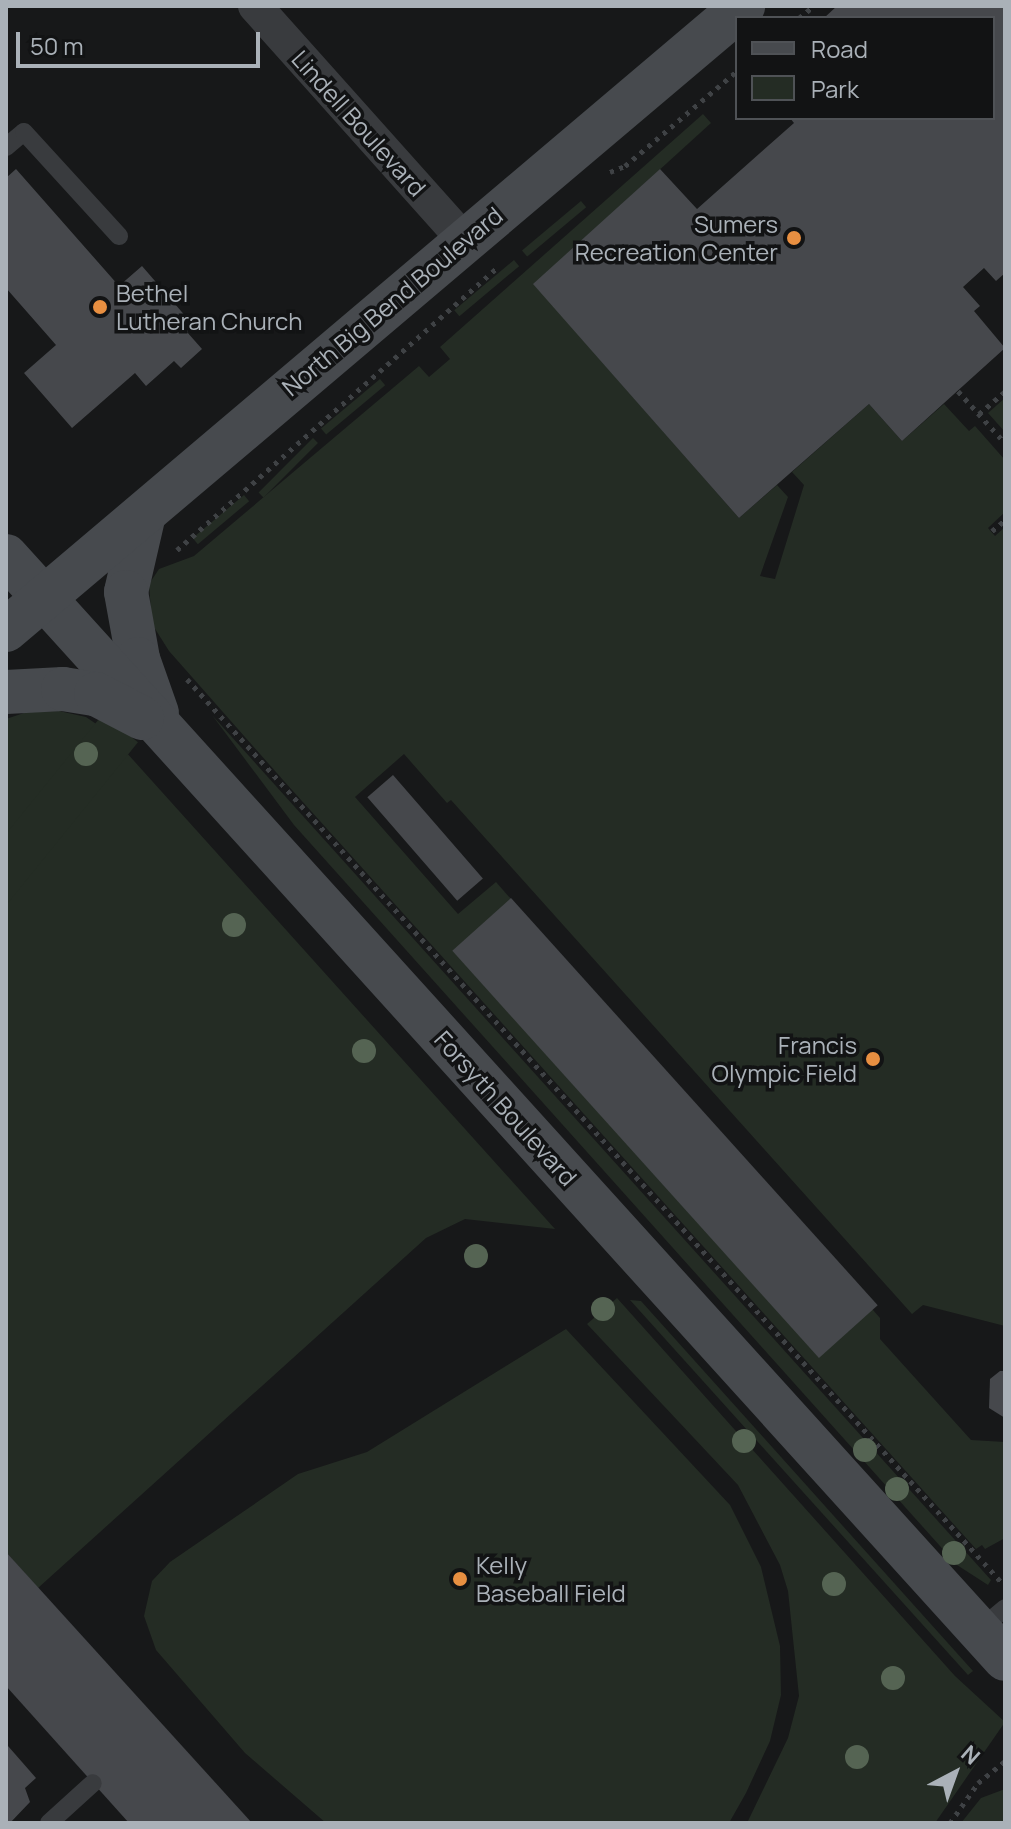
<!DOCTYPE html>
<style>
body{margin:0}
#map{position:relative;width:1011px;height:1829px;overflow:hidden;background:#171819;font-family:Manrope,sans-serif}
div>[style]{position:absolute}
.green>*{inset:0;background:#242c24;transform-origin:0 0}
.building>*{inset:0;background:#46484c;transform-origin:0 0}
.path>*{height:5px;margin-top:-2.5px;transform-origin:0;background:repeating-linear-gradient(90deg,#3f4245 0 4px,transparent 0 10px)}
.lane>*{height:18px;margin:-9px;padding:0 9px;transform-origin:9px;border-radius:9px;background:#393b3e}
.street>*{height:34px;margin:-17px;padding:0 17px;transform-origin:17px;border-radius:17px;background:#393b3e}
.secondary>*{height:44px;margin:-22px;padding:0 22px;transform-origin:22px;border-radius:22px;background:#474a4e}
.trees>*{width:24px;height:24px;margin:-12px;border-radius:50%;background:#556453}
.dots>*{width:22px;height:22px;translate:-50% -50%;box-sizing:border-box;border:4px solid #121314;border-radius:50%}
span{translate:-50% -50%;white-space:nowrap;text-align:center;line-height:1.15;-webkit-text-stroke:7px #121314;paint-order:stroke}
.street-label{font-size:24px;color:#aab1b8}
.poi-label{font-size:24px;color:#aab1b8}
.right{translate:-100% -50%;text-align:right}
.left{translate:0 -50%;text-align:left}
.frame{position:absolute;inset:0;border:8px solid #aab1b8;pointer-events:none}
.legend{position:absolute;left:735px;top:16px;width:260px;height:104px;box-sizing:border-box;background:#121314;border:2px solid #4f5256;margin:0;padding:10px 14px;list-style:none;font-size:24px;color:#aab1b8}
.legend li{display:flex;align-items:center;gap:16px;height:40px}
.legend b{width:40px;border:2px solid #4f5256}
.north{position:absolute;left:915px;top:1733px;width:80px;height:80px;-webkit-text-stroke:6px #121314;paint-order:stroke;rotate:41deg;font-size:22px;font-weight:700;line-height:32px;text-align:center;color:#aab1b8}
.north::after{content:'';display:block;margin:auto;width:28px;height:36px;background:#aab1b8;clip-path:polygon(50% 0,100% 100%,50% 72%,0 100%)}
.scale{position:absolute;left:16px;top:32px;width:244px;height:36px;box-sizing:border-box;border:4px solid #aab1b8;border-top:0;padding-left:10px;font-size:24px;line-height:28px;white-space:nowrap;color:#aab1b8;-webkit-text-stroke:6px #121314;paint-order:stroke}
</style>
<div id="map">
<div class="green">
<i style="clip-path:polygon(703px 114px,711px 123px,534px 284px,739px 518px,777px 485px,788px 497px,760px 576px,775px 579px,804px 485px,792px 472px,869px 404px,902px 441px,944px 404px,969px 431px,975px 426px,1005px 460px,1005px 512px,988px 528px,995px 536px,1005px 527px,1005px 1326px,923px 1305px,912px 1314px,451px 800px,447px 803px,404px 754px,355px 797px,458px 914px,496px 882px,873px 1310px,880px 1318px,880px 1339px,971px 1440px,1005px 1442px,1005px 1538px,985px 1549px,982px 1545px,976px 1549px,283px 780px,169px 651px,152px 624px,149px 584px,159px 569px,194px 556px,419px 366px,429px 377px,450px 359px,440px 347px)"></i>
<i style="left:581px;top:201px;width:8px;height:77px;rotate:50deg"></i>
<i style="left:514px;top:260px;width:8px;height:78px;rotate:50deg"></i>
<i style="left:380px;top:379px;width:8px;height:77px;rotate:50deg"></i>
<i style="clip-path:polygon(1005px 398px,1005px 432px,988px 413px)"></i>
<i style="left:313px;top:438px;width:7px;height:77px;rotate:45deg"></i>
<i style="left:244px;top:495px;width:8px;height:67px;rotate:50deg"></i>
<i style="clip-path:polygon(59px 711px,86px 717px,108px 732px,555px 1229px,465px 1219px,426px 1238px,38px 1588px,6px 1552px,6px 719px,27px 712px)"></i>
<i style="left:103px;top:714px;width:45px;height:760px;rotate:39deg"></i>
<i style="clip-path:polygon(212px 715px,991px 1580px,988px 1585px,957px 1565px,294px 825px)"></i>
<i style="clip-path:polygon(617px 1298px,955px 1676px,1005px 1722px,935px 1823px,747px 1823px,788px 1738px,799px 1696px,788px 1591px,780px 1565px,738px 1485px,587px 1324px)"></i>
<i style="clip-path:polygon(630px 1300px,641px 1301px,973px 1671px,968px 1675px)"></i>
<i style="clip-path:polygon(566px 1329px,730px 1505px,761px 1567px,780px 1646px,781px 1695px,770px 1741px,746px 1793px,729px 1823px,326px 1823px,245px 1753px,156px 1650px,144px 1616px,152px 1581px,170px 1562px,298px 1474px,367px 1452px)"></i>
<i style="clip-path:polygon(1005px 1789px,1005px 1823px,961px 1823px,981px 1798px)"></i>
</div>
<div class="building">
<i style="clip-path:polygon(837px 6px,1005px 6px,1005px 273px,996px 281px,984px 268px,963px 287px,980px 306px,974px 311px,1005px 348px,902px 441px,869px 404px,739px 518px,533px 284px,660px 169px,697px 209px,794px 123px,790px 118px,993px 118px,993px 18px,824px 18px)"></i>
<i style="clip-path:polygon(16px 169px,119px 286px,142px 266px,194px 326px,187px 332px,202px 349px,181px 368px,174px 361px,146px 386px,135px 373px,72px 428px,24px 373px,56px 345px,6px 288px,6px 178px)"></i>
<i style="left:393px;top:775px;width:137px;height:34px;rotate:49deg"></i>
<i style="left:511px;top:898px;width:548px;height:79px;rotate:48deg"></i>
<i style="clip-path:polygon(1000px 1371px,1005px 1371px,1005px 1418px,989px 1408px,990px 1379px)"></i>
<i style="clip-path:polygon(6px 1552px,252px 1823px,129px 1823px,6px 1686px)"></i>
<i style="clip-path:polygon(8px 1746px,36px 1778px,25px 1788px,30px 1802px,10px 1823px,6px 1823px)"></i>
</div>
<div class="path">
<i style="left:799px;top:18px;width:19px;rotate:-39deg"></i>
<i style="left:610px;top:172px;width:16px;rotate:-22deg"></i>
<i style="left:625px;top:166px;width:147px;rotate:-40.3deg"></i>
<i style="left:958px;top:391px;width:70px;rotate:47.9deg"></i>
<i style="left:979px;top:414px;width:35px;rotate:-41deg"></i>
<i style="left:992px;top:531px;width:17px;rotate:-40deg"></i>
<i style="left:177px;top:550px;width:425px;rotate:-41.4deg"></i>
<i style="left:187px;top:679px;width:1217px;rotate:47.96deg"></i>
<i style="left:950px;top:1823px;width:49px;rotate:-55deg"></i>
<i style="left:978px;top:1783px;width:35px;rotate:-39deg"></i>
</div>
<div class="lane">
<i style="left:6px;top:147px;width:23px;rotate:-40deg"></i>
<i style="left:24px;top:132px;width:141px;rotate:47.6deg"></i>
<i style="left:979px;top:1630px;width:34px;rotate:-40deg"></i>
<i style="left:49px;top:1823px;width:59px;rotate:-42.3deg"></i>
</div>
<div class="street">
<i style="left:255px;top:6px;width:314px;rotate:48.2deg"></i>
</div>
<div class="secondary">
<i style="left:144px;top:514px;width:80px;rotate:103deg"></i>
<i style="left:126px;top:592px;width:68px;rotate:79.8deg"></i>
<i style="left:138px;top:659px;width:57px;rotate:70.6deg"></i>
<i style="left:6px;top:556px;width:1488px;rotate:47.83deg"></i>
<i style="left:6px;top:630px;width:966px;rotate:-40.25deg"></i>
<i style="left:6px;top:692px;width:57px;rotate:-3deg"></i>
<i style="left:63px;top:689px;width:33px;rotate:9deg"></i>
<i style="left:96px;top:694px;width:52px;rotate:27.6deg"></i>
</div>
<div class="trees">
<i style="left:86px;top:754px"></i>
<i style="left:234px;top:925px"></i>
<i style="left:364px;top:1051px"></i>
<i style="left:476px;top:1256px"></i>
<i style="left:603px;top:1309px"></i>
<i style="left:744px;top:1441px"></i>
<i style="left:865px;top:1450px"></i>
<i style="left:897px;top:1489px"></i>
<i style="left:954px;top:1553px"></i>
<i style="left:834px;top:1584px"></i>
<i style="left:893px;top:1678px"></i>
<i style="left:857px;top:1757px"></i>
</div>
<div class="dots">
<i style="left:794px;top:238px;background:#e88f41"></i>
<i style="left:100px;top:307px;background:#e88f41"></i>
<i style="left:873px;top:1059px;background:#e88f41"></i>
<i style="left:460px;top:1579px;background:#e88f41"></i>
</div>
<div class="street-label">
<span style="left:359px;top:123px;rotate:48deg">Lindell Boulevard</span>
<span style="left:392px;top:301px;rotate:-40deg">North Big Bend Boulevard</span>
<span style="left:506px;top:1108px;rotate:48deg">Forsyth Boulevard</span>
</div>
<div class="poi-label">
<span class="right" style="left:778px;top:238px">Sumers<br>Recreation Center</span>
<span class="left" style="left:116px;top:307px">Bethel<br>Lutheran Church</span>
<span class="right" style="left:857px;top:1059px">Francis<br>Olympic Field</span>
<span class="left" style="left:476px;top:1579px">Kelly<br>Baseball Field</span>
</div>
<div class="frame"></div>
<ul class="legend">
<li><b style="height:10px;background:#474a4e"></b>Road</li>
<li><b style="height:22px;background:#242c24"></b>Park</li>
</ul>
<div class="north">N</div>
<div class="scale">50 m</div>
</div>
